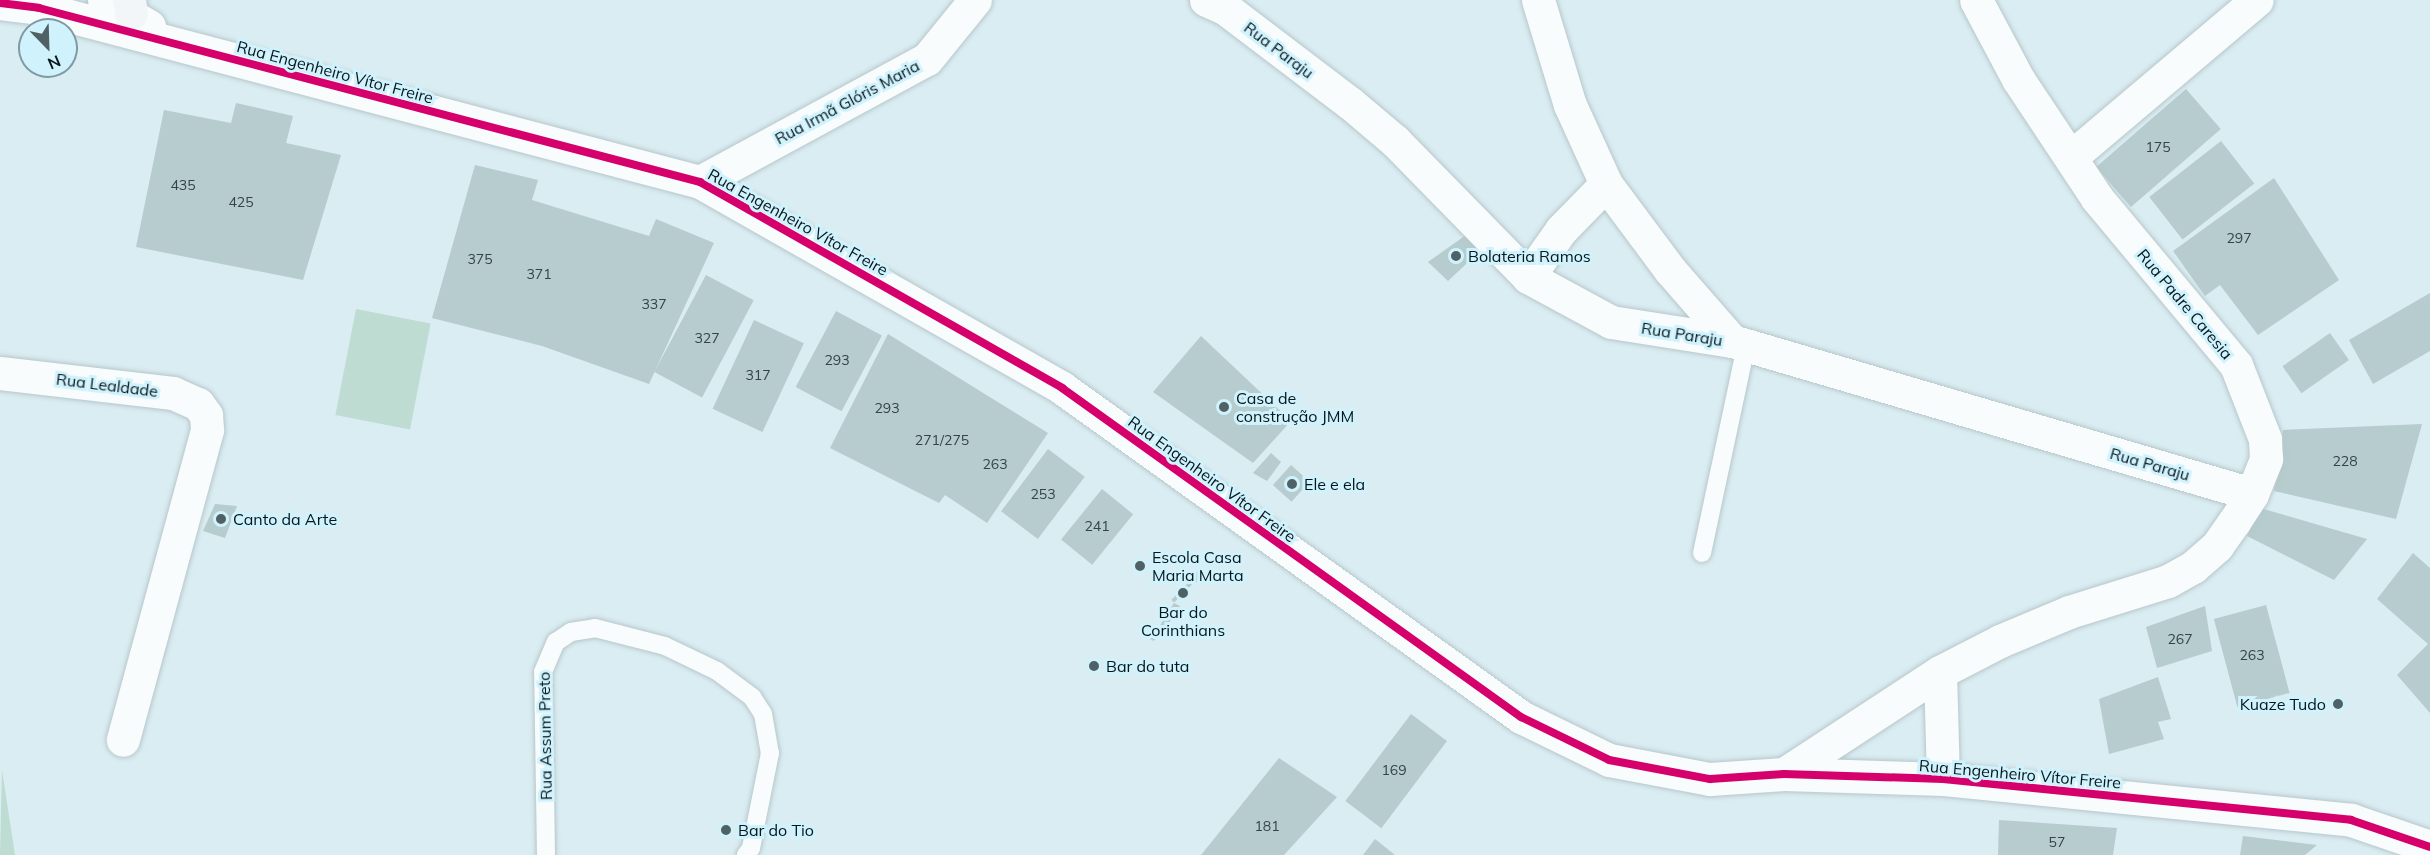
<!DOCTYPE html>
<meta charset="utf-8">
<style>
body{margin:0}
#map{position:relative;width:2430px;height:855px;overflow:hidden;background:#daedf2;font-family:Mulish,sans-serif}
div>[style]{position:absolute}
.green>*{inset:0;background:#bedcd2;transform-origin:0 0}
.building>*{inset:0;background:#b6ccce;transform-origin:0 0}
.roads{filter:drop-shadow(0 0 2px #b7c7cb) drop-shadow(0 0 2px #b7c7cb)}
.service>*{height:18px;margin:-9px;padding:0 9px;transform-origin:9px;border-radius:9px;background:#f9fcfd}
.minor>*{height:33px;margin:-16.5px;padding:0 16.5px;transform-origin:16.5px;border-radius:16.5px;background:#f9fcfd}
.secondary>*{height:33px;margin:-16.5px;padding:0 16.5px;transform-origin:16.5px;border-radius:16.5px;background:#f2f6f9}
.cycleway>*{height:8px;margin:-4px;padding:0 4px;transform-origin:4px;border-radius:4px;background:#d6006c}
.dots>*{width:16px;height:16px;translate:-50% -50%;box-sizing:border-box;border:3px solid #d0f2fd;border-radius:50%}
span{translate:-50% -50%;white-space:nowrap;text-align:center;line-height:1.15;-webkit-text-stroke:6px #d0f2fd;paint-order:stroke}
.number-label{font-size:14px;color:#324448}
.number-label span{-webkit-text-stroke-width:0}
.street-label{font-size:16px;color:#06161b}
.poi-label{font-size:16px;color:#06161b}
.left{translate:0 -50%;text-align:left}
.right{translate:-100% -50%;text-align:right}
.north{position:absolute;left:18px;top:18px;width:60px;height:60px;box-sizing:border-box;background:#d0f2fd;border:2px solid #7f9aa3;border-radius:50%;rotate:157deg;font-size:16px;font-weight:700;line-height:24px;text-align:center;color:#06161b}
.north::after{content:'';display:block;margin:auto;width:21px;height:27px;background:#506166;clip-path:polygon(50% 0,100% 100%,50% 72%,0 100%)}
</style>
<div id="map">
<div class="green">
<i style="left:356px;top:309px;width:76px;height:108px;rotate:11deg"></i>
<i style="clip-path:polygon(2px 770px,15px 855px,0 855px)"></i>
</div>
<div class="building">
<i style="left:2186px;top:89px;width:53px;height:119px;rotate:49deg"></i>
<i style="clip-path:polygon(236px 103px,293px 116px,286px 143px,341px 155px,303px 280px,136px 247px,164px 110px,231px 123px)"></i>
<i style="left:2221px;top:141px;width:54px;height:91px;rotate:52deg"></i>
<i style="clip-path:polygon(475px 165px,538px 180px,532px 200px,649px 236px,656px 219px,714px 243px,649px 384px,542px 346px,432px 318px)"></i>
<i style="clip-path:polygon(2274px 178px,2339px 280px,2258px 335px,2220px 285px,2205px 296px,2173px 251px)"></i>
<i style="clip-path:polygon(1466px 235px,1482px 249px,1448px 281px,1428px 262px)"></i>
<i style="left:706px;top:275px;width:54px;height:110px;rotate:28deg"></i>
<i style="clip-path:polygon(2430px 293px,2430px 351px,2373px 384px,2349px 340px)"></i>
<i style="left:836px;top:311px;width:52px;height:86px;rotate:28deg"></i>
<i style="left:754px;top:320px;width:55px;height:98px;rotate:25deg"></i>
<i style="left:2330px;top:333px;width:33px;height:58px;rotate:55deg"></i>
<i style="clip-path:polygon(888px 334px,1048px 433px,987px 523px,945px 495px,939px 503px,830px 448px)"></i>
<i style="clip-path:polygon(1201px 336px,1291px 421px,1253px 463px,1153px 392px)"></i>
<i style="clip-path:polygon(2422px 424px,2396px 519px,2274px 491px,2283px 430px)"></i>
<i style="left:1048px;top:449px;width:46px;height:78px;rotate:37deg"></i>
<i style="clip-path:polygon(1271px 453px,1281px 462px,1267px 481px,1253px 473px)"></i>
<i style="left:1291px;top:465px;width:25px;height:27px;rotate:42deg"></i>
<i style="left:1102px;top:489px;width:40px;height:65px;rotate:39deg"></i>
<i style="clip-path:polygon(215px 504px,237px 506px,225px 538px,203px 531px)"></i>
<i style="clip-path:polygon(2260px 508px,2367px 539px,2334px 580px,2247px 536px)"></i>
<i style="clip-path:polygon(2413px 553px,2430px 568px,2430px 713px,2397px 675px,2428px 644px,2377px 599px)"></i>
<i style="left:1196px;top:571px;width:7px;height:11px;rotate:34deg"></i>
<i style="left:1189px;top:582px;width:4px;height:25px;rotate:45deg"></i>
<i style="clip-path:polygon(1174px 603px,1180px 606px,1173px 616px,1167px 613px)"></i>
<i style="left:2266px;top:605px;width:91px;height:54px;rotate:75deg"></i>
<i style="clip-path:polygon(2205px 606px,2212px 651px,2157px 668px,2146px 627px)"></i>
<i style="left:1166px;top:614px;width:7px;height:14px;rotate:27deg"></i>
<i style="clip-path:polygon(1157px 627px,1161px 630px,1154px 641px,1150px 639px)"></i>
<i style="clip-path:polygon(2158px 677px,2171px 719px,2158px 722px,2164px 739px,2109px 754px,2099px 699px)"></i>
<i style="left:1411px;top:714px;width:45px;height:109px;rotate:37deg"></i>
<i style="clip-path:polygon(1279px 758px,1337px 797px,1284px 855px,1201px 855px)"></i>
<i style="clip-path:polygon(1999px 820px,2117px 828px,2113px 855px,1998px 855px)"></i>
<i style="clip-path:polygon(2243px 836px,2317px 845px,2305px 855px,2240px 855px)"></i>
<i style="clip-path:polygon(1375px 839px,1395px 855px,1363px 855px)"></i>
</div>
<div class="roads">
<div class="service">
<i style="left:1702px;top:553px;width:212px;rotate:-78deg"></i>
<i style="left:546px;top:855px;width:183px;rotate:-90.9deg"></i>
<i style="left:543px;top:672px;width:33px;rotate:-67deg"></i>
<i style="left:556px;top:642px;width:18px;rotate:-34deg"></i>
<i style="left:571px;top:632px;width:24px;rotate:-9deg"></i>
<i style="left:595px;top:628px;width:72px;rotate:14.4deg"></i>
<i style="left:665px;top:646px;width:58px;rotate:25.7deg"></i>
<i style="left:717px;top:671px;width:44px;rotate:36.6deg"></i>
<i style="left:752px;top:697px;width:20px;rotate:57deg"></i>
<i style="left:763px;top:714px;width:40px;rotate:80deg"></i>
<i style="left:770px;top:753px;width:97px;rotate:101.3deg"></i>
<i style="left:751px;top:848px;width:9px;rotate:126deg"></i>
</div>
<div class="minor">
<i style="left:104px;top:0;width:52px;rotate:30deg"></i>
<i style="left:1206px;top:0;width:22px;rotate:24deg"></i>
<i style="left:1226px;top:9px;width:156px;rotate:37.2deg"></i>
<i style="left:1350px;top:103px;width:59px;rotate:40.2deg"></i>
<i style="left:1395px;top:141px;width:190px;rotate:45.6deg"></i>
<i style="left:1528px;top:277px;width:94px;rotate:28.5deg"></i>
<i style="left:1611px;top:322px;width:122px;rotate:8.9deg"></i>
<i style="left:1732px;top:341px;width:542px;rotate:16.4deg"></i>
<i style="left:1538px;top:0;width:110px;rotate:73.1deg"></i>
<i style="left:1570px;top:105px;width:87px;rotate:65.5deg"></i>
<i style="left:1606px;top:184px;width:107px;rotate:53.3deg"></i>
<i style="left:1670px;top:270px;width:94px;rotate:48.9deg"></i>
<i style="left:0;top:3px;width:39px;rotate:7deg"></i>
<i style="left:39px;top:8px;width:684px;rotate:14.75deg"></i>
<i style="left:700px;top:182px;width:417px;rotate:29.6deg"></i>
<i style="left:1062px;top:388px;width:565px;rotate:35.63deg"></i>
<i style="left:1521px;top:717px;width:98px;rotate:26deg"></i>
<i style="left:1609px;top:760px;width:103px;rotate:10.7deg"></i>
<i style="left:1710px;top:779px;width:74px;rotate:-3.9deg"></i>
<i style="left:1784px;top:774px;width:159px;rotate:1.8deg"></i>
<i style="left:1943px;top:779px;width:410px;rotate:5.7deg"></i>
<i style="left:2351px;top:820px;width:83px;rotate:18.9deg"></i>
<i style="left:2071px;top:157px;width:243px;rotate:-40.2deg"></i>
<i style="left:700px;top:182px;width:258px;rotate:-28.5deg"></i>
<i style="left:927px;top:59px;width:76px;rotate:-50.9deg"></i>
<i style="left:1528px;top:277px;width:57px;rotate:-54.9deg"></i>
<i style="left:1561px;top:230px;width:64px;rotate:-45.6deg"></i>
<i style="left:0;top:373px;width:174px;rotate:6.6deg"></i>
<i style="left:173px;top:393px;width:27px;rotate:24deg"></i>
<i style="left:198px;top:404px;width:14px;rotate:54deg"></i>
<i style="left:206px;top:415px;width:15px;rotate:86deg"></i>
<i style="left:207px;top:430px;width:321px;rotate:105.2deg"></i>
<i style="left:1940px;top:672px;width:107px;rotate:88.4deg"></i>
<i style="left:1784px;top:774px;width:186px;rotate:-33.2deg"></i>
<i style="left:1940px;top:672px;width:68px;rotate:-27.3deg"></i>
<i style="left:2000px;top:641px;width:75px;rotate:-22.8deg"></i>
<i style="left:2069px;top:612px;width:104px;rotate:-17.4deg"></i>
<i style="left:2168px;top:581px;width:29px;rotate:-29deg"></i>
<i style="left:2193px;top:567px;width:32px;rotate:-41deg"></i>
<i style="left:2217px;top:546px;width:29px;rotate:-55deg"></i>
<i style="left:2234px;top:522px;width:33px;rotate:-57deg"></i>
<i style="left:2252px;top:494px;width:38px;rotate:-68deg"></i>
<i style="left:2266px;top:459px;width:20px;rotate:-93deg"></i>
<i style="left:2265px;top:439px;width:79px;rotate:-111.4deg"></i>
<i style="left:2236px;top:365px;width:217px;rotate:-129.8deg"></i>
<i style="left:2097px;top:198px;width:143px;rotate:-123.6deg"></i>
<i style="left:2018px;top:79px;width:89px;rotate:-118deg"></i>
</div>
<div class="secondary">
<i style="left:129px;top:0;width:13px;rotate:81deg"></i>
</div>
</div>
<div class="cycleway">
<i style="left:0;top:3px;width:39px;rotate:7deg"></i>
<i style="left:39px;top:8px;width:684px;rotate:14.75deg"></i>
<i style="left:700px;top:182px;width:417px;rotate:29.6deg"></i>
<i style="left:1062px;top:388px;width:565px;rotate:35.63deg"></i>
<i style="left:1521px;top:717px;width:98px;rotate:26deg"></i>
<i style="left:1609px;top:760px;width:103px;rotate:10.7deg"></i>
<i style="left:1710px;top:779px;width:74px;rotate:-3.9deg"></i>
<i style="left:1784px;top:774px;width:159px;rotate:1.8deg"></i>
<i style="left:1943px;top:779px;width:410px;rotate:5.7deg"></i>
<i style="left:2351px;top:820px;width:83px;rotate:18.9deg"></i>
</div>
<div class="dots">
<i style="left:1456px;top:256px;background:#506166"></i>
<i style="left:1224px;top:407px;background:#506166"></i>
<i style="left:1292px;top:484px;background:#506166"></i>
<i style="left:221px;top:519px;background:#506166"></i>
<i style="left:1140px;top:566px;background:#506166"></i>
<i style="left:1183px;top:593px;background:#506166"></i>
<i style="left:1094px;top:666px;background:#506166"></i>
<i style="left:2338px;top:704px;background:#506166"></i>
<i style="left:726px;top:830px;background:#506166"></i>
</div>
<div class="number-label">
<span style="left:2158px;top:147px">175</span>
<span style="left:183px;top:185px">435</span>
<span style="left:241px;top:202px">425</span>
<span style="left:2239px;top:238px">297</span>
<span style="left:480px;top:259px">375</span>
<span style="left:539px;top:274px">371</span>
<span style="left:654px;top:304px">337</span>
<span style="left:707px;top:338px">327</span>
<span style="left:837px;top:360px">293</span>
<span style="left:758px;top:375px">317</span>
<span style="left:887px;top:408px">293</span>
<span style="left:942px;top:440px">271/275</span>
<span style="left:2345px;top:461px">228</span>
<span style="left:995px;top:464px">263</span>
<span style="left:1043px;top:494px">253</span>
<span style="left:1097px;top:526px">241</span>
<span style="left:2180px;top:639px">267</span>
<span style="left:2252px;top:655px">263</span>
<span style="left:1394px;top:770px">169</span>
<span style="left:1267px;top:826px">181</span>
<span style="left:2057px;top:842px">57</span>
</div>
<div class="street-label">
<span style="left:1279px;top:50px;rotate:37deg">Rua Paraju</span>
<span style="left:335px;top:72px;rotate:15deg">Rua Engenheiro Vítor Freire</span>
<span style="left:847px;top:102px;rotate:-28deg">Rua Irmã Glóris Maria</span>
<span style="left:798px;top:222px;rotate:29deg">Rua Engenheiro Vítor Freire</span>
<span style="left:2185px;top:304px;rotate:50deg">Rua Padre Caresia</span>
<span style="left:1682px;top:334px;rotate:9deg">Rua Paraju</span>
<span style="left:107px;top:385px;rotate:7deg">Rua Lealdade</span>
<span style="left:2150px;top:464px;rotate:16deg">Rua Paraju</span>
<span style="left:1212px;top:479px;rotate:36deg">Rua Engenheiro Vítor Freire</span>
<span style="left:545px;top:736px;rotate:-91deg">Rua Assum Preto</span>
<span style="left:2020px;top:774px;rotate:5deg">Rua Engenheiro Vítor Freire</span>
</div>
<div class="poi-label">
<span class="left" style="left:1468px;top:256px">Bolateria Ramos</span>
<span class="left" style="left:1236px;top:407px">Casa de<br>construção JMM</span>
<span class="left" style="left:1304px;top:484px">Ele e ela</span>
<span class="left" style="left:233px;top:519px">Canto da Arte</span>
<span class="left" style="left:1152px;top:566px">Escola Casa<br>Maria Marta</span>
<span style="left:1183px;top:621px">Bar do<br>Corinthians</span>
<span class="left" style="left:1106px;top:666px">Bar do tuta</span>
<span class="right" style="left:2326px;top:704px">Kuaze Tudo</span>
<span class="left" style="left:738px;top:830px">Bar do Tio</span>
</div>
<div class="north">N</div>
</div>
